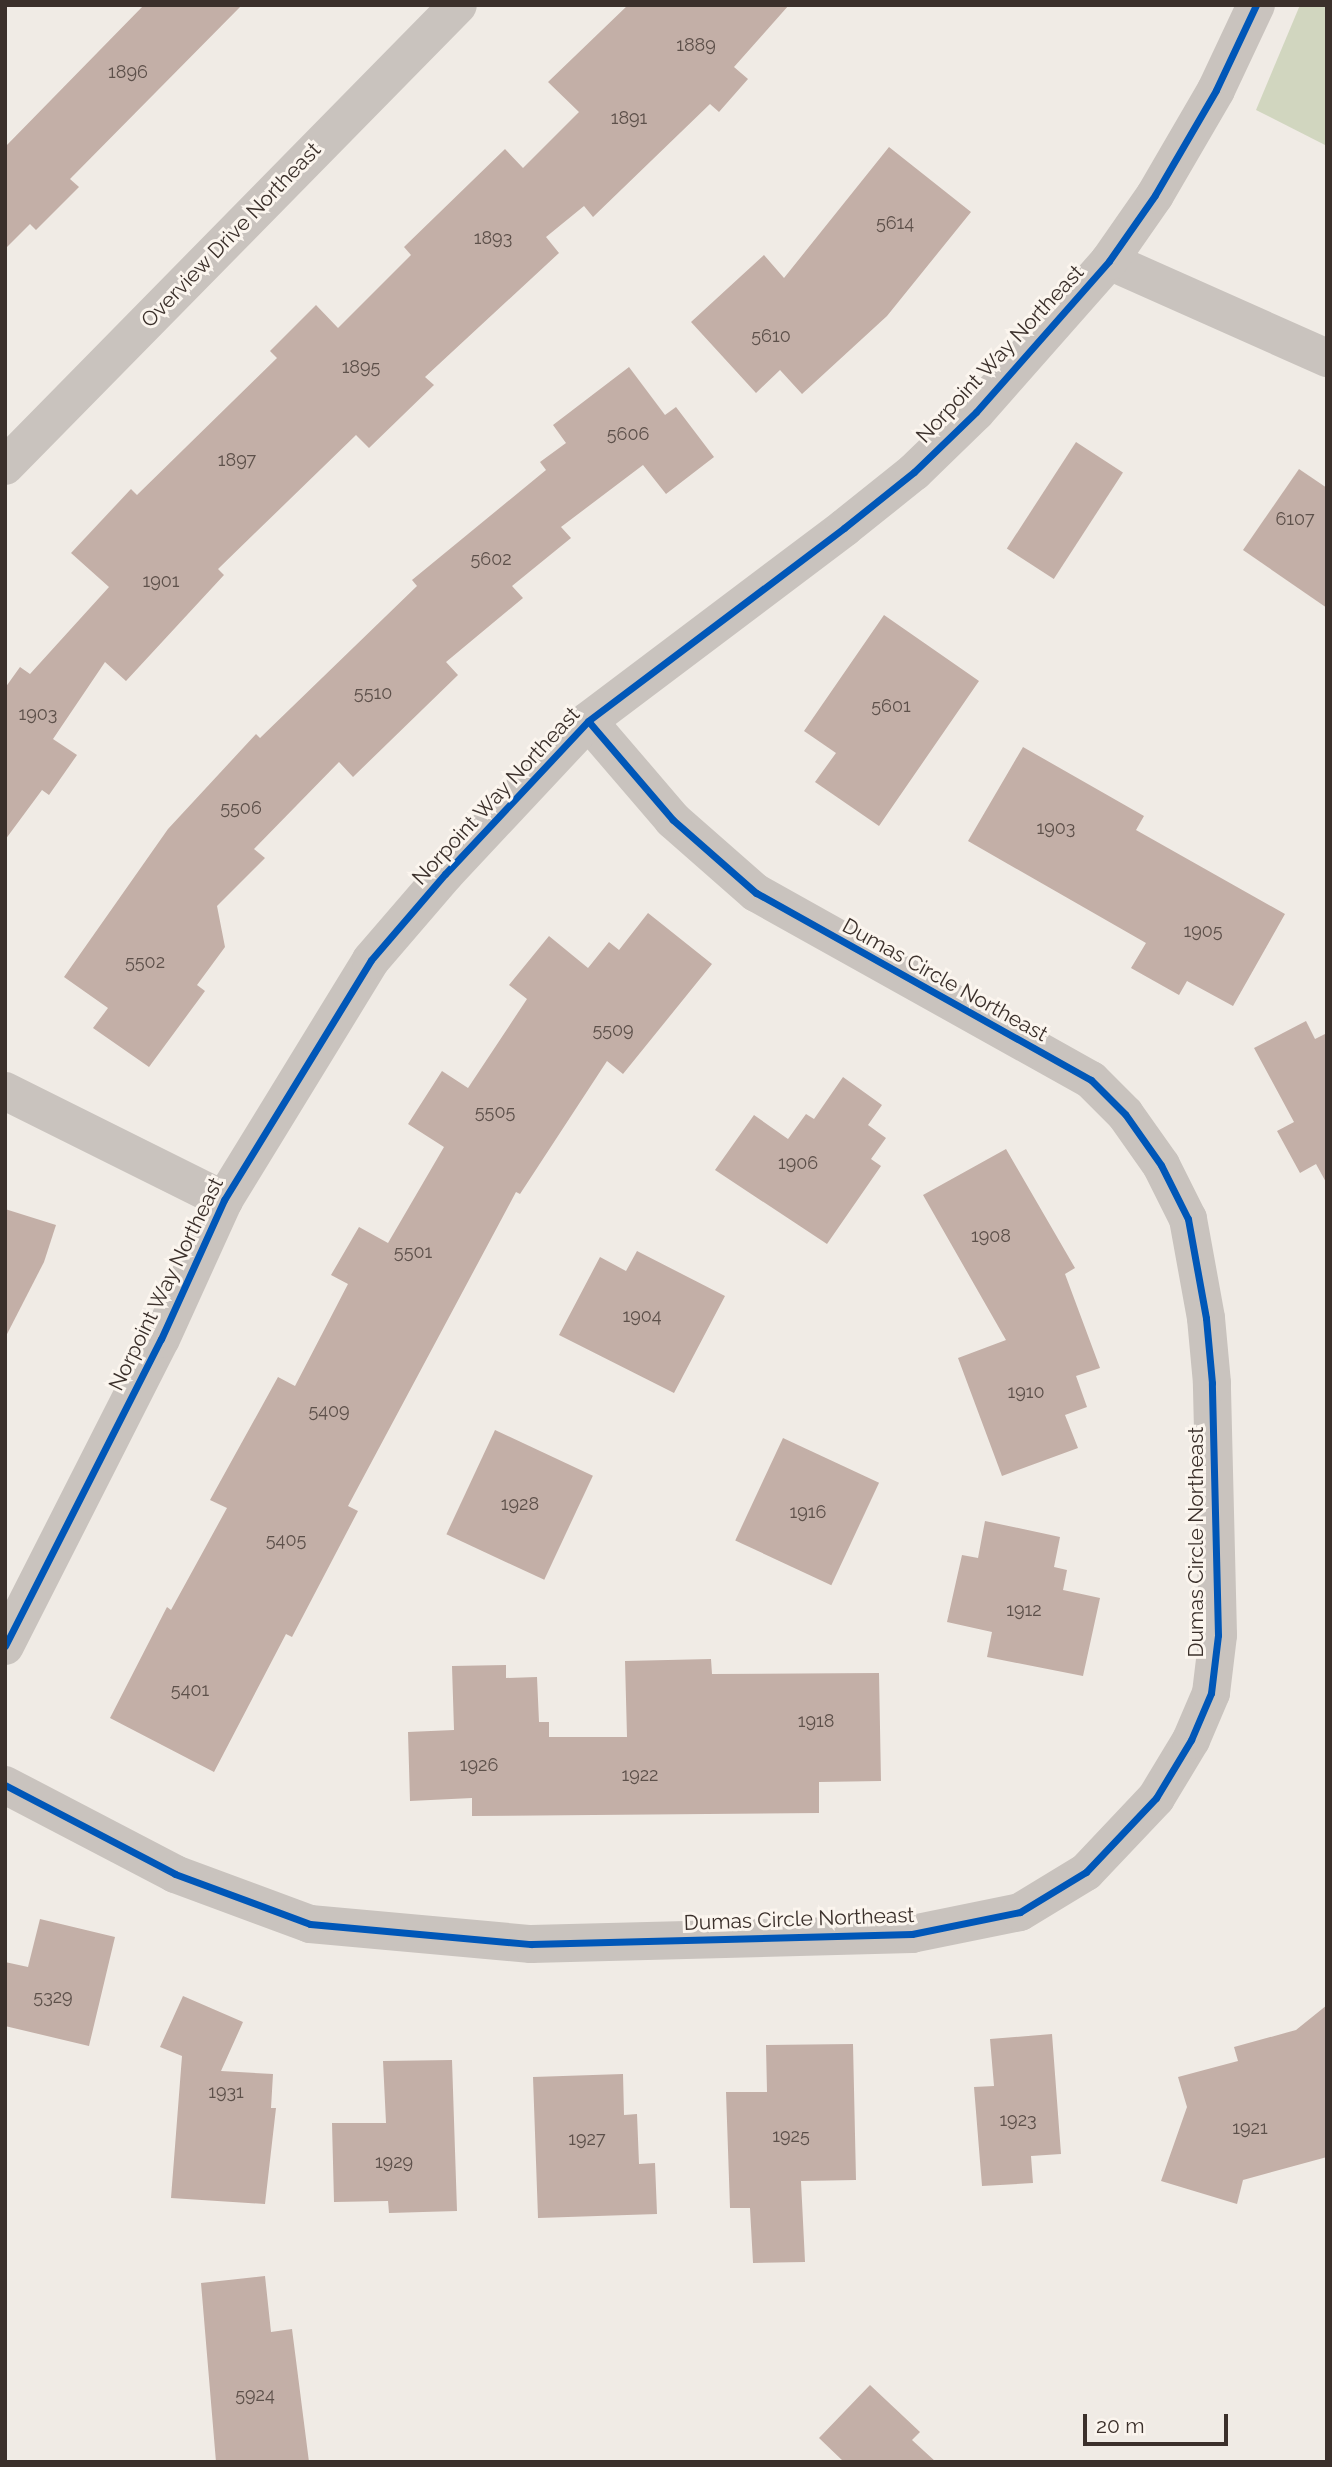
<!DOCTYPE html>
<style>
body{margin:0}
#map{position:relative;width:1332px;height:2467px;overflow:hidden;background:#f0ebe5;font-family:Raleway,sans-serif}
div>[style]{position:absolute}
.green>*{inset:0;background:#d1d6bf}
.building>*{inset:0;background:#c3afa7;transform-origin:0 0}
.minor>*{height:38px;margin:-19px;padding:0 19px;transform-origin:19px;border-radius:19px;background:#c9c3be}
.tertiary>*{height:38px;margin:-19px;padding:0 19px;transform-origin:19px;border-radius:19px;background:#c9c3be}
.cycleway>*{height:7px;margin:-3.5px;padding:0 3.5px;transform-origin:3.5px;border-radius:3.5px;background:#0057b8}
span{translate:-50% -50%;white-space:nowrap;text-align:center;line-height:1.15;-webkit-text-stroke:6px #fbf5ee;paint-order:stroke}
.number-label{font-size:18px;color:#5d504a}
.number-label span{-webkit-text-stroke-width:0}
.street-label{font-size:21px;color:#3b302b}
.frame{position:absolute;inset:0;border:7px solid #3b302b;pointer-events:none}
.scale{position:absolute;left:1083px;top:2414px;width:145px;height:32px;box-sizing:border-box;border:4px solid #3b302b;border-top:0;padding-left:9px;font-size:21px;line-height:24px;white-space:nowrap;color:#3b302b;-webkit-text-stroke:5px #fbf5ee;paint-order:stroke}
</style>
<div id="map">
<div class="green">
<i style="clip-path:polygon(1300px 5px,1327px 5px,1327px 146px,1256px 110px)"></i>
</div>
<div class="building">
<i style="clip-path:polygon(144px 5px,242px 5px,70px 179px,79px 187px,36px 230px,30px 224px,5px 249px,5px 147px)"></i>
<i style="clip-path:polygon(628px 5px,789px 5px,734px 67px,748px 79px,719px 112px,710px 104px,593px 217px,584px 206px,546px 237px,559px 253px,425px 377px,434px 385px,369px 448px,356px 435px,218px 569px,224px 575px,126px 681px,105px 662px,53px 739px,77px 755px,49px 795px,42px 790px,5px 840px,5px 688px,20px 667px,30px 674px,109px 587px,71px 553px,131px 489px,137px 495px,277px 358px,270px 351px,316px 305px,338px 328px,411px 255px,404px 247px,505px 149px,523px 168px,579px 112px,548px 82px)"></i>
<i style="clip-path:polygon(889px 147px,971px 212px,887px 316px,802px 394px,780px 370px,756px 393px,691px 322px,764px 255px,784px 278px)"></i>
<i style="clip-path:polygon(629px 367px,665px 415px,676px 407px,714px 457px,666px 494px,643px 465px,561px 527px,571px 538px,512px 586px,523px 598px,446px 662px,458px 675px,353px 777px,339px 762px,254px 849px,265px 858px,217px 906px,225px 947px,197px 985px,205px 991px,149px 1067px,93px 1028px,108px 1008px,64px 977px,168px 829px,256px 734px,260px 738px,417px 586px,412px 580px,546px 470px,540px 462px,566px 443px,553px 425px)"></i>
<i style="left:1076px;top:442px;width:56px;height:127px;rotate:33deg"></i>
<i style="clip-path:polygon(1299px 469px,1327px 488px,1327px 608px,1243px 550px)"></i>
<i style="clip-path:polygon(884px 615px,979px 681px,879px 826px,815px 782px,836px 753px,804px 731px)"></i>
<i style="clip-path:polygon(1023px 747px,1144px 816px,1136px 830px,1285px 914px,1233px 1006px,1187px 981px,1179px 995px,1131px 968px,1146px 943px,968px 841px)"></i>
<i style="clip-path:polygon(648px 913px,712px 964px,623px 1074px,607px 1061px,520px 1194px,516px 1192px,348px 1506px,358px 1511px,292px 1637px,286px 1634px,214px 1772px,110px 1718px,167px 1607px,171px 1610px,227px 1508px,210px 1500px,278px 1377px,295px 1386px,348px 1284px,331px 1275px,359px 1227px,388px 1243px,444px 1147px,408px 1124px,442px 1071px,468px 1088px,527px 999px,509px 985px,549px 936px,588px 968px,609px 942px,619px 950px)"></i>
<i style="clip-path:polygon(1306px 1021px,1315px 1039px,1327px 1033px,1327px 1184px,1316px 1164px,1300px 1173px,1277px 1131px,1294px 1122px,1254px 1048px)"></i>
<i style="clip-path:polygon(843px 1077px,882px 1105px,868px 1125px,886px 1138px,871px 1159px,881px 1166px,827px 1244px,715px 1170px,754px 1115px,788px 1139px,806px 1114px,814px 1119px)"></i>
<i style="clip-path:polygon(1006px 1149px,1075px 1268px,1065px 1274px,1100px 1368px,1076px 1376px,1087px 1407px,1065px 1415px,1078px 1448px,1002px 1476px,958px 1358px,1006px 1340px,923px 1195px)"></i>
<i style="clip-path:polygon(5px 1209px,56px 1225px,44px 1262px,5px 1338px)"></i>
<i style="clip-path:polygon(637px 1251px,725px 1296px,674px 1393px,559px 1335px,600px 1257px,626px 1271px)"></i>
<i style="left:495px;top:1430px;width:108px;height:115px;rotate:25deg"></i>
<i style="left:783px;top:1438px;width:106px;height:113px;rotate:25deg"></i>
<i style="clip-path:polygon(985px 1521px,1060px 1537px,1054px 1567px,1067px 1570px,1063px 1590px,1100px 1598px,1083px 1676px,987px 1657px,992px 1632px,947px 1622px,962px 1555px,978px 1558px)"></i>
<i style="clip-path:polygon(711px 1659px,712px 1674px,879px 1673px,881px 1781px,819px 1782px,819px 1813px,472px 1816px,472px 1798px,410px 1801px,408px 1732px,454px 1730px,452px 1666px,506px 1665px,506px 1678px,537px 1677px,539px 1722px,549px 1722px,549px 1737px,627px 1737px,625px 1661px)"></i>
<i style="clip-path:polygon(40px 1919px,115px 1937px,89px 2046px,5px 2026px,5px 1962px,28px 1967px)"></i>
<i style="clip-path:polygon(183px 1996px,243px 2022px,221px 2071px,273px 2074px,271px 2108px,276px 2108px,265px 2204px,171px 2198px,182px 2056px,160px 2047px)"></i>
<i style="clip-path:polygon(1327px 2005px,1327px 2157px,1243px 2180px,1237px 2204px,1161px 2181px,1187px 2107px,1178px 2077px,1238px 2061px,1234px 2047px,1296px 2030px)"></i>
<i style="clip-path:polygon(1052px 2034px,1061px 2154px,1031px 2156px,1033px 2183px,982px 2186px,974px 2087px,994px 2086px,990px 2039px)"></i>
<i style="clip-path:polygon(853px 2044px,856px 2180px,801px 2181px,805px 2262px,753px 2263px,750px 2208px,730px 2208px,726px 2092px,767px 2092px,766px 2045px)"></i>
<i style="clip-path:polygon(452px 2060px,457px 2211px,389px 2213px,388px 2201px,334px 2202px,332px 2123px,386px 2123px,383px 2061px)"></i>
<i style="clip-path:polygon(623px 2074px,624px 2115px,637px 2114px,639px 2164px,655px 2163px,657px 2214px,538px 2218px,533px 2077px)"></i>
<i style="clip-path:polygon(265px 2276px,271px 2332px,292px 2329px,309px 2462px,216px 2462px,201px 2283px)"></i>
<i style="clip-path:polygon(870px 2385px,920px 2432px,912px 2440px,936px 2462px,844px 2462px,819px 2438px)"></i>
</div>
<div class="minor">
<i style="left:1109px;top:261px;width:239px;rotate:24deg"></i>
<i style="left:5px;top:466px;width:646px;rotate:-45.5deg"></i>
<i style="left:5px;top:1091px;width:245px;rotate:26.5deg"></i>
<i style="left:5px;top:1785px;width:192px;rotate:27.6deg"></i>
<i style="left:175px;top:1874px;width:144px;rotate:20.3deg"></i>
<i style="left:310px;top:1924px;width:222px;rotate:5.2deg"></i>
<i style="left:531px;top:1944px;width:381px;rotate:-1.5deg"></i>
<i style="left:912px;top:1934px;width:110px;rotate:-11.5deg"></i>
<i style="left:1020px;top:1912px;width:77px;rotate:-31.2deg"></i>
<i style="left:1086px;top:1872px;width:102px;rotate:-46.6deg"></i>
<i style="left:1156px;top:1798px;width:68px;rotate:-58.9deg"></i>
<i style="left:1191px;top:1740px;width:51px;rotate:-66.9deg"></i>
<i style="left:1211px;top:1693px;width:58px;rotate:-83.1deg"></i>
<i style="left:1218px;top:1635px;width:252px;rotate:-91.4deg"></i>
<i style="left:1212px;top:1383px;width:65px;rotate:-95.3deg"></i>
<i style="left:1206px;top:1318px;width:101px;rotate:-100.3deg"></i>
<i style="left:1188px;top:1219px;width:60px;rotate:-116.6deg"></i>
<i style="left:1161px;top:1165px;width:62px;rotate:-125.2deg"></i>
<i style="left:1125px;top:1114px;width:48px;rotate:-135deg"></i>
<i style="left:1091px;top:1080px;width:384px;rotate:-150.8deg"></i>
<i style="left:756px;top:893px;width:111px;rotate:-138.7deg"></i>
<i style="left:673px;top:820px;width:130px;rotate:-130.6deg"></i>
</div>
<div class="tertiary">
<i style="left:5px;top:1646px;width:344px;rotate:-63.1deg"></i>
<i style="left:161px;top:1339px;width:153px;rotate:-65.6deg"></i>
<i style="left:224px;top:1200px;width:281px;rotate:-58.5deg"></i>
<i style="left:371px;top:960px;width:113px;rotate:-49.3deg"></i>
<i style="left:445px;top:874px;width:209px;rotate:-46.9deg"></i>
<i style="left:588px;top:721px;width:321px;rotate:-37deg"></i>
<i style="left:844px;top:528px;width:90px;rotate:-38.7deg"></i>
<i style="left:914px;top:472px;width:86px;rotate:-44.1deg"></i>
<i style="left:976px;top:412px;width:201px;rotate:-48.6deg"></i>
<i style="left:1109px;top:261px;width:80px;rotate:-55.1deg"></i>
<i style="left:1155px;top:195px;width:121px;rotate:-59.8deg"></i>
<i style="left:1216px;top:90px;width:94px;rotate:-64.8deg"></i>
</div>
<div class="cycleway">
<i style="left:5px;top:1646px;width:344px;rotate:-63.1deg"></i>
<i style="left:161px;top:1339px;width:153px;rotate:-65.6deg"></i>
<i style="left:224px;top:1200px;width:281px;rotate:-58.5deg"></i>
<i style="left:371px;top:960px;width:113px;rotate:-49.3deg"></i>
<i style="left:445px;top:874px;width:209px;rotate:-46.9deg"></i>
<i style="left:588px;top:721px;width:321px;rotate:-37deg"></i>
<i style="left:844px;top:528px;width:90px;rotate:-38.7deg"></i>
<i style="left:914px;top:472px;width:86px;rotate:-44.1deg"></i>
<i style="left:976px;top:412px;width:201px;rotate:-48.6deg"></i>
<i style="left:1109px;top:261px;width:80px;rotate:-55.1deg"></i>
<i style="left:1155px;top:195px;width:121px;rotate:-59.8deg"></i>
<i style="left:1216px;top:90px;width:94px;rotate:-64.8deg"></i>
<i style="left:5px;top:1785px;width:192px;rotate:27.6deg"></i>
<i style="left:175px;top:1874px;width:144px;rotate:20.3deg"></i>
<i style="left:310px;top:1924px;width:222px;rotate:5.2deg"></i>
<i style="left:531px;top:1944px;width:381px;rotate:-1.5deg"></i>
<i style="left:912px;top:1934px;width:110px;rotate:-11.5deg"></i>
<i style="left:1020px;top:1912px;width:77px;rotate:-31.2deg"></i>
<i style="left:1086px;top:1872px;width:102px;rotate:-46.6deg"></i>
<i style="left:1156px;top:1798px;width:68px;rotate:-58.9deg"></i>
<i style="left:1191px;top:1740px;width:51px;rotate:-66.9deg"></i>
<i style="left:1211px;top:1693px;width:58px;rotate:-83.1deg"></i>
<i style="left:1218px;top:1635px;width:252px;rotate:-91.4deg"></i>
<i style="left:1212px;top:1383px;width:65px;rotate:-95.3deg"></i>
<i style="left:1206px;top:1318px;width:101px;rotate:-100.3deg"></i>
<i style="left:1188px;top:1219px;width:60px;rotate:-116.6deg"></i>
<i style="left:1161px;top:1165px;width:62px;rotate:-125.2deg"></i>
<i style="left:1125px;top:1114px;width:48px;rotate:-135deg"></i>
<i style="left:1091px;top:1080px;width:384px;rotate:-150.8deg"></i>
<i style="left:756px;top:893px;width:111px;rotate:-138.7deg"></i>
<i style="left:673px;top:820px;width:130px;rotate:-130.6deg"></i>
</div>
<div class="number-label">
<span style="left:696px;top:45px">1889</span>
<span style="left:128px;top:72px">1896</span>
<span style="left:629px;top:118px">1891</span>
<span style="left:895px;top:223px">5614</span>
<span style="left:493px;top:238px">1893</span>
<span style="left:771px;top:336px">5610</span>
<span style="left:361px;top:367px">1895</span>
<span style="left:628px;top:434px">5606</span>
<span style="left:237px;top:460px">1897</span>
<span style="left:1295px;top:519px">6107</span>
<span style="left:491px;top:559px">5602</span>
<span style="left:161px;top:581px">1901</span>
<span style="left:373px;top:693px">5510</span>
<span style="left:891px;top:706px">5601</span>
<span style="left:38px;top:714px">1903</span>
<span style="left:241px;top:808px">5506</span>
<span style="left:1056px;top:828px">1903</span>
<span style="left:1203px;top:931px">1905</span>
<span style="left:145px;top:962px">5502</span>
<span style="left:613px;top:1030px">5509</span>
<span style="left:495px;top:1112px">5505</span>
<span style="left:798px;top:1163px">1906</span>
<span style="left:991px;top:1236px">1908</span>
<span style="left:413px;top:1252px">5501</span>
<span style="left:642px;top:1316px">1904</span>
<span style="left:1026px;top:1392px">1910</span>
<span style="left:329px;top:1411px">5409</span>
<span style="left:520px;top:1504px">1928</span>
<span style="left:808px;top:1512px">1916</span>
<span style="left:286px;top:1540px">5405</span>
<span style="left:1024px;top:1610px">1912</span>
<span style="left:190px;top:1690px">5401</span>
<span style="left:816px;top:1721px">1918</span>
<span style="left:479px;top:1765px">1926</span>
<span style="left:640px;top:1775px">1922</span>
<span style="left:53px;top:1997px">5329</span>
<span style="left:226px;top:2092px">1931</span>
<span style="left:1018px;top:2120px">1923</span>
<span style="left:1250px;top:2128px">1921</span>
<span style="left:791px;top:2136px">1925</span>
<span style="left:587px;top:2139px">1927</span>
<span style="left:394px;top:2162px">1929</span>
<span style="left:255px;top:2395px">5924</span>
</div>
<div class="street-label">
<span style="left:231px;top:235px;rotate:-46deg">Overview Drive Northeast</span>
<span style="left:1000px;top:354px;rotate:-47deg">Norpoint Way Northeast</span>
<span style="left:496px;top:796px;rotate:-47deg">Norpoint Way Northeast</span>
<span style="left:945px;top:980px;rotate:29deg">Dumas Circle Northeast</span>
<span style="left:166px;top:1284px;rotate:-64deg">Norpoint Way Northeast</span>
<span style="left:1196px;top:1542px;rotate:-90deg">Dumas Circle Northeast</span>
<span style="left:799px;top:1919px;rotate:-2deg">Dumas Circle Northeast</span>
</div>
<div class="frame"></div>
<div class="scale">20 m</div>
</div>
